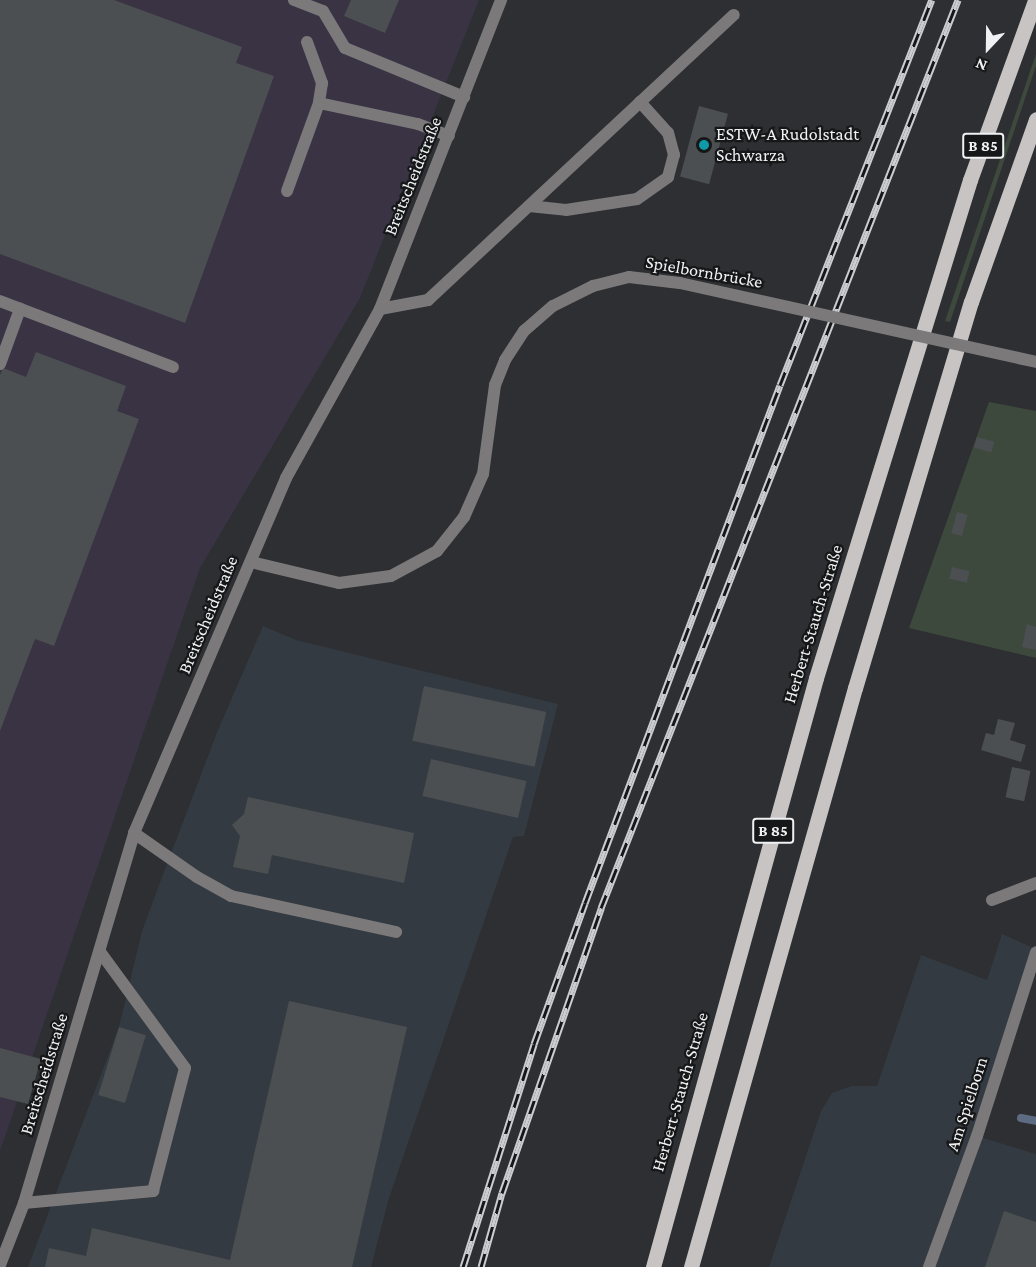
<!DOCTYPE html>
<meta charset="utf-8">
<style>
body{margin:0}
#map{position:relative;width:1036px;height:1267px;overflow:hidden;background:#2d2f32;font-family:"Crimson Pro",serif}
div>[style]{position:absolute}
.built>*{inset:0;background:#333a41}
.industrial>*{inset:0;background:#393344}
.green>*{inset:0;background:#3e493d}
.stream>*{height:8px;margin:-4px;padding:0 4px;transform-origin:4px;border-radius:4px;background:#5e6c83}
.building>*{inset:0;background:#4c4f51;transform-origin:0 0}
.service>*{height:12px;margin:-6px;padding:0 6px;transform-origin:6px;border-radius:6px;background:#7b797a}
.minor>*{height:12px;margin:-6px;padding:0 6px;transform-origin:6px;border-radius:6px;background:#7b797a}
.primary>*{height:15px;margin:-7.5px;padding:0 7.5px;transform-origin:7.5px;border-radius:7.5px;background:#c8c4c4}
.rail>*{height:7px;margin-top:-3.5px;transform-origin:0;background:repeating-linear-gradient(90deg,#161718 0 14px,#cccdd0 0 28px);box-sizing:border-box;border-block:2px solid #cccdd0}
.minor-bridge>*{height:12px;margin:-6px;padding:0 6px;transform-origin:6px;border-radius:6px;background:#7b797a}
.dots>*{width:16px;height:16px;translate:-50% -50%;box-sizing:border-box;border:3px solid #161718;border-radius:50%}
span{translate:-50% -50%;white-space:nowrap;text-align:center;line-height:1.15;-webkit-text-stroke:4.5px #161718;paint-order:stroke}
.shield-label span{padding:2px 4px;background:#161718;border:2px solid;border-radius:4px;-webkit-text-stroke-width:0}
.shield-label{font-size:16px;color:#f0f1f3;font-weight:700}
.poi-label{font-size:18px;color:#f0f1f3}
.left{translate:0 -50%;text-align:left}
.street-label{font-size:18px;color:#f0f1f3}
.north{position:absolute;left:958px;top:18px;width:60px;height:60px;-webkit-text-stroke:4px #161718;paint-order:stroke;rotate:202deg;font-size:16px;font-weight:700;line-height:24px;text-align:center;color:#f0f1f3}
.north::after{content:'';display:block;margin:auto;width:21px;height:27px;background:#f0f1f3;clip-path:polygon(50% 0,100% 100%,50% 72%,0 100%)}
</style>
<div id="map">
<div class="built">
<i style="clip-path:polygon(263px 626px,296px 640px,558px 704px,524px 836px,513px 837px,389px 1198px,371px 1267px,28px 1267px,119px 1027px,142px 931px,156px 893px,218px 730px)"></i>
<i style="clip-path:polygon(1002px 934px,1036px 949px,977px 1136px,1036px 1154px,1036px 1267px,769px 1267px,821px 1111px,832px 1093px,852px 1086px,877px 1086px,921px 955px,987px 980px)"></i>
</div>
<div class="industrial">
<i style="clip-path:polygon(0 0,479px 0,360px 298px,200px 568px,0 1151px)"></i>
</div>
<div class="green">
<i style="clip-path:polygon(1036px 54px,1036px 66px,950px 322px,945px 321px)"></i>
<i style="clip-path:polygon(989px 402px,1036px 411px,1036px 658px,909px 628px)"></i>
</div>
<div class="stream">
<i style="left:1021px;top:1118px;width:15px;rotate:11deg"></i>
</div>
<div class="building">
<i style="clip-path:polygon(0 0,114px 0,242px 47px,236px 63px,274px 76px,185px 323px,0 254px)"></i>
<i style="clip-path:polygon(351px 0,399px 0,385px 33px,344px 16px)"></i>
<i style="left:699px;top:106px;width:30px;height:73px;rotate:15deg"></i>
<i style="clip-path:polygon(36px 352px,126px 386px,117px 411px,139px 419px,54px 646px,35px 639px,0 731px,0 375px,3px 368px,26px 377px)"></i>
<i style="left:977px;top:437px;width:18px;height:11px;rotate:16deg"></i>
<i style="left:957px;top:512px;width:11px;height:22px;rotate:15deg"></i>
<i style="left:952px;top:567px;width:18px;height:12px;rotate:13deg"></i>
<i style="clip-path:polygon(1027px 624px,1036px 627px,1036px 650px,1022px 647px)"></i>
<i style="left:424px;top:686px;width:125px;height:56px;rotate:12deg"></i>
<i style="clip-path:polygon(998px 719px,1015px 723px,1010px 740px,1026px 745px,1021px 762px,981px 750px,986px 733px,994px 735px)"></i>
<i style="left:431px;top:759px;width:98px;height:38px;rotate:13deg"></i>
<i style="left:1012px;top:767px;width:19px;height:31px;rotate:12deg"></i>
<i style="clip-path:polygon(248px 797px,414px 833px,404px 883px,272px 855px,268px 874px,233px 867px,240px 836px,232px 825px,244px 814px)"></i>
<i style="clip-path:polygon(289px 1001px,407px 1027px,352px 1267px,45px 1267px,49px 1248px,86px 1256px,92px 1228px,230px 1260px)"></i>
<i style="left:119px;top:1027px;width:28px;height:71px;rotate:17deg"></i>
<i style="clip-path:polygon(0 1048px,41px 1059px,28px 1104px,0 1097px)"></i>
<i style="clip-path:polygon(1004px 1211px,1036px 1222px,1036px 1267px,985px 1267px)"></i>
</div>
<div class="service">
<i style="left:294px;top:0;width:31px;rotate:21deg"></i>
<i style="left:323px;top:11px;width:43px;rotate:59.3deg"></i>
<i style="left:345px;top:48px;width:129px;rotate:22.4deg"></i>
<i style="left:307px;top:42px;width:44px;rotate:69.9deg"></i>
<i style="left:322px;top:83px;width:20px;rotate:99deg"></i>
<i style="left:287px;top:191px;width:94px;rotate:-70deg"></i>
<i style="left:319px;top:103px;width:101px;rotate:12deg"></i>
<i style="left:418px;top:124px;width:33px;rotate:21deg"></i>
<i style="left:529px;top:206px;width:37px;rotate:6deg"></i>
<i style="left:566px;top:210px;width:72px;rotate:-8.8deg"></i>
<i style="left:637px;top:199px;width:38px;rotate:-35deg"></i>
<i style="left:668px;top:177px;width:23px;rotate:-75deg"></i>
<i style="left:674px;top:155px;width:23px;rotate:-105deg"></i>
<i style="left:668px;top:133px;width:42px;rotate:-132.1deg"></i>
<i style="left:0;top:301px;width:185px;rotate:20.9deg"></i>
<i style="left:380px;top:309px;width:49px;rotate:-10.6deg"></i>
<i style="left:428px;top:300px;width:418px;rotate:-43deg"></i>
<i style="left:0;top:364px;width:59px;rotate:-70deg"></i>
<i style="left:134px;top:833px;width:77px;rotate:34.9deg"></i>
<i style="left:197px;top:877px;width:39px;rotate:29deg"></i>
<i style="left:231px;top:896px;width:169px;rotate:12.3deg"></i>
<i style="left:992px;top:900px;width:47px;rotate:-21.1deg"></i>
<i style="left:24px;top:1203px;width:130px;rotate:-5.3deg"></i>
<i style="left:153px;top:1191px;width:127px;rotate:-75.4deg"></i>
<i style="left:185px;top:1068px;width:144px;rotate:-126.2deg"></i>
</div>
<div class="minor">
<i style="left:251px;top:562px;width:90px;rotate:13.4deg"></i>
<i style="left:339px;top:583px;width:52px;rotate:-7.7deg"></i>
<i style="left:391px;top:576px;width:52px;rotate:-28.5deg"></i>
<i style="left:437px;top:551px;width:43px;rotate:-51.5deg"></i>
<i style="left:464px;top:517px;width:47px;rotate:-66.2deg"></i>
<i style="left:483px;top:474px;width:90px;rotate:-82.3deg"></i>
<i style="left:495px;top:385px;width:27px;rotate:-68deg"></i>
<i style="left:505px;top:360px;width:35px;rotate:-57deg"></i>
<i style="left:524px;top:331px;width:38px;rotate:-41deg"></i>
<i style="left:553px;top:306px;width:45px;rotate:-26.6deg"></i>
<i style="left:593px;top:286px;width:37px;rotate:-14deg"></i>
<i style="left:629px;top:277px;width:51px;rotate:6.7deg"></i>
<i style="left:0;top:1265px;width:66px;rotate:-68.8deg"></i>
<i style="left:24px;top:1203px;width:386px;rotate:-73.4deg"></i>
<i style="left:134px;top:833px;width:386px;rotate:-66.8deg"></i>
<i style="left:286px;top:478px;width:193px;rotate:-60.9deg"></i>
<i style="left:380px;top:309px;width:332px;rotate:-68.6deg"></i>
<i style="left:929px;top:1267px;width:140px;rotate:-69.9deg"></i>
<i style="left:977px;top:1136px;width:193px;rotate:-72.2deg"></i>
</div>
<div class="primary">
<i style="left:653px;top:1267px;width:611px;rotate:-74.53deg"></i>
<i style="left:816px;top:678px;width:521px;rotate:-72.82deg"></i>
<i style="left:970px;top:180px;width:191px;rotate:-70.1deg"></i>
<i style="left:691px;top:1267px;width:602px;rotate:-74.19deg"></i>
<i style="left:855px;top:688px;width:403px;rotate:-73.3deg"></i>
<i style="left:971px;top:302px;width:194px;rotate:-70.4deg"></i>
</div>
<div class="rail">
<i style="left:463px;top:1267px;width:234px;rotate:-72.3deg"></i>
<i style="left:534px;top:1044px;width:150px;rotate:-70.1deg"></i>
<i style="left:585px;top:903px;width:553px;rotate:-69.37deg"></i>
<i style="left:780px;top:385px;width:414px;rotate:-68.5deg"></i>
<i style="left:481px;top:1267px;width:77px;rotate:-74.2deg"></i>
<i style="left:502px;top:1193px;width:302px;rotate:-70.8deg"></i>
<i style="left:601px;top:908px;width:976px;rotate:-68.54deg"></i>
</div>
<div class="minor-bridge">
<i style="left:680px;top:283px;width:365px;rotate:12.5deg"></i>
</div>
<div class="dots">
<i style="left:704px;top:145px;background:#0f9aa8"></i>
</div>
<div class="shield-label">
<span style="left:983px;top:146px">B 85</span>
<span style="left:773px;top:831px">B 85</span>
</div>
<div class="poi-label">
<span class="left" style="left:716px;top:145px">ESTW-A Rudolstadt<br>Schwarza</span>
</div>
<div class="street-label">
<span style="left:413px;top:176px;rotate:-68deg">Breitscheidstraße</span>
<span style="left:704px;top:272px;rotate:10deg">Spielbornbrücke</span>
<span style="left:208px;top:615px;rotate:-67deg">Breitscheidstraße</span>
<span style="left:813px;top:624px;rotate:-73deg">Herbert-Stauch-Straße</span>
<span style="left:44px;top:1074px;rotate:-73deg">Breitscheidstraße</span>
<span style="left:680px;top:1092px;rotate:-74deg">Herbert-Stauch-Straße</span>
<span style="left:967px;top:1104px;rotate:-72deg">Am Spielborn</span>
</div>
<div class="north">N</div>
</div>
